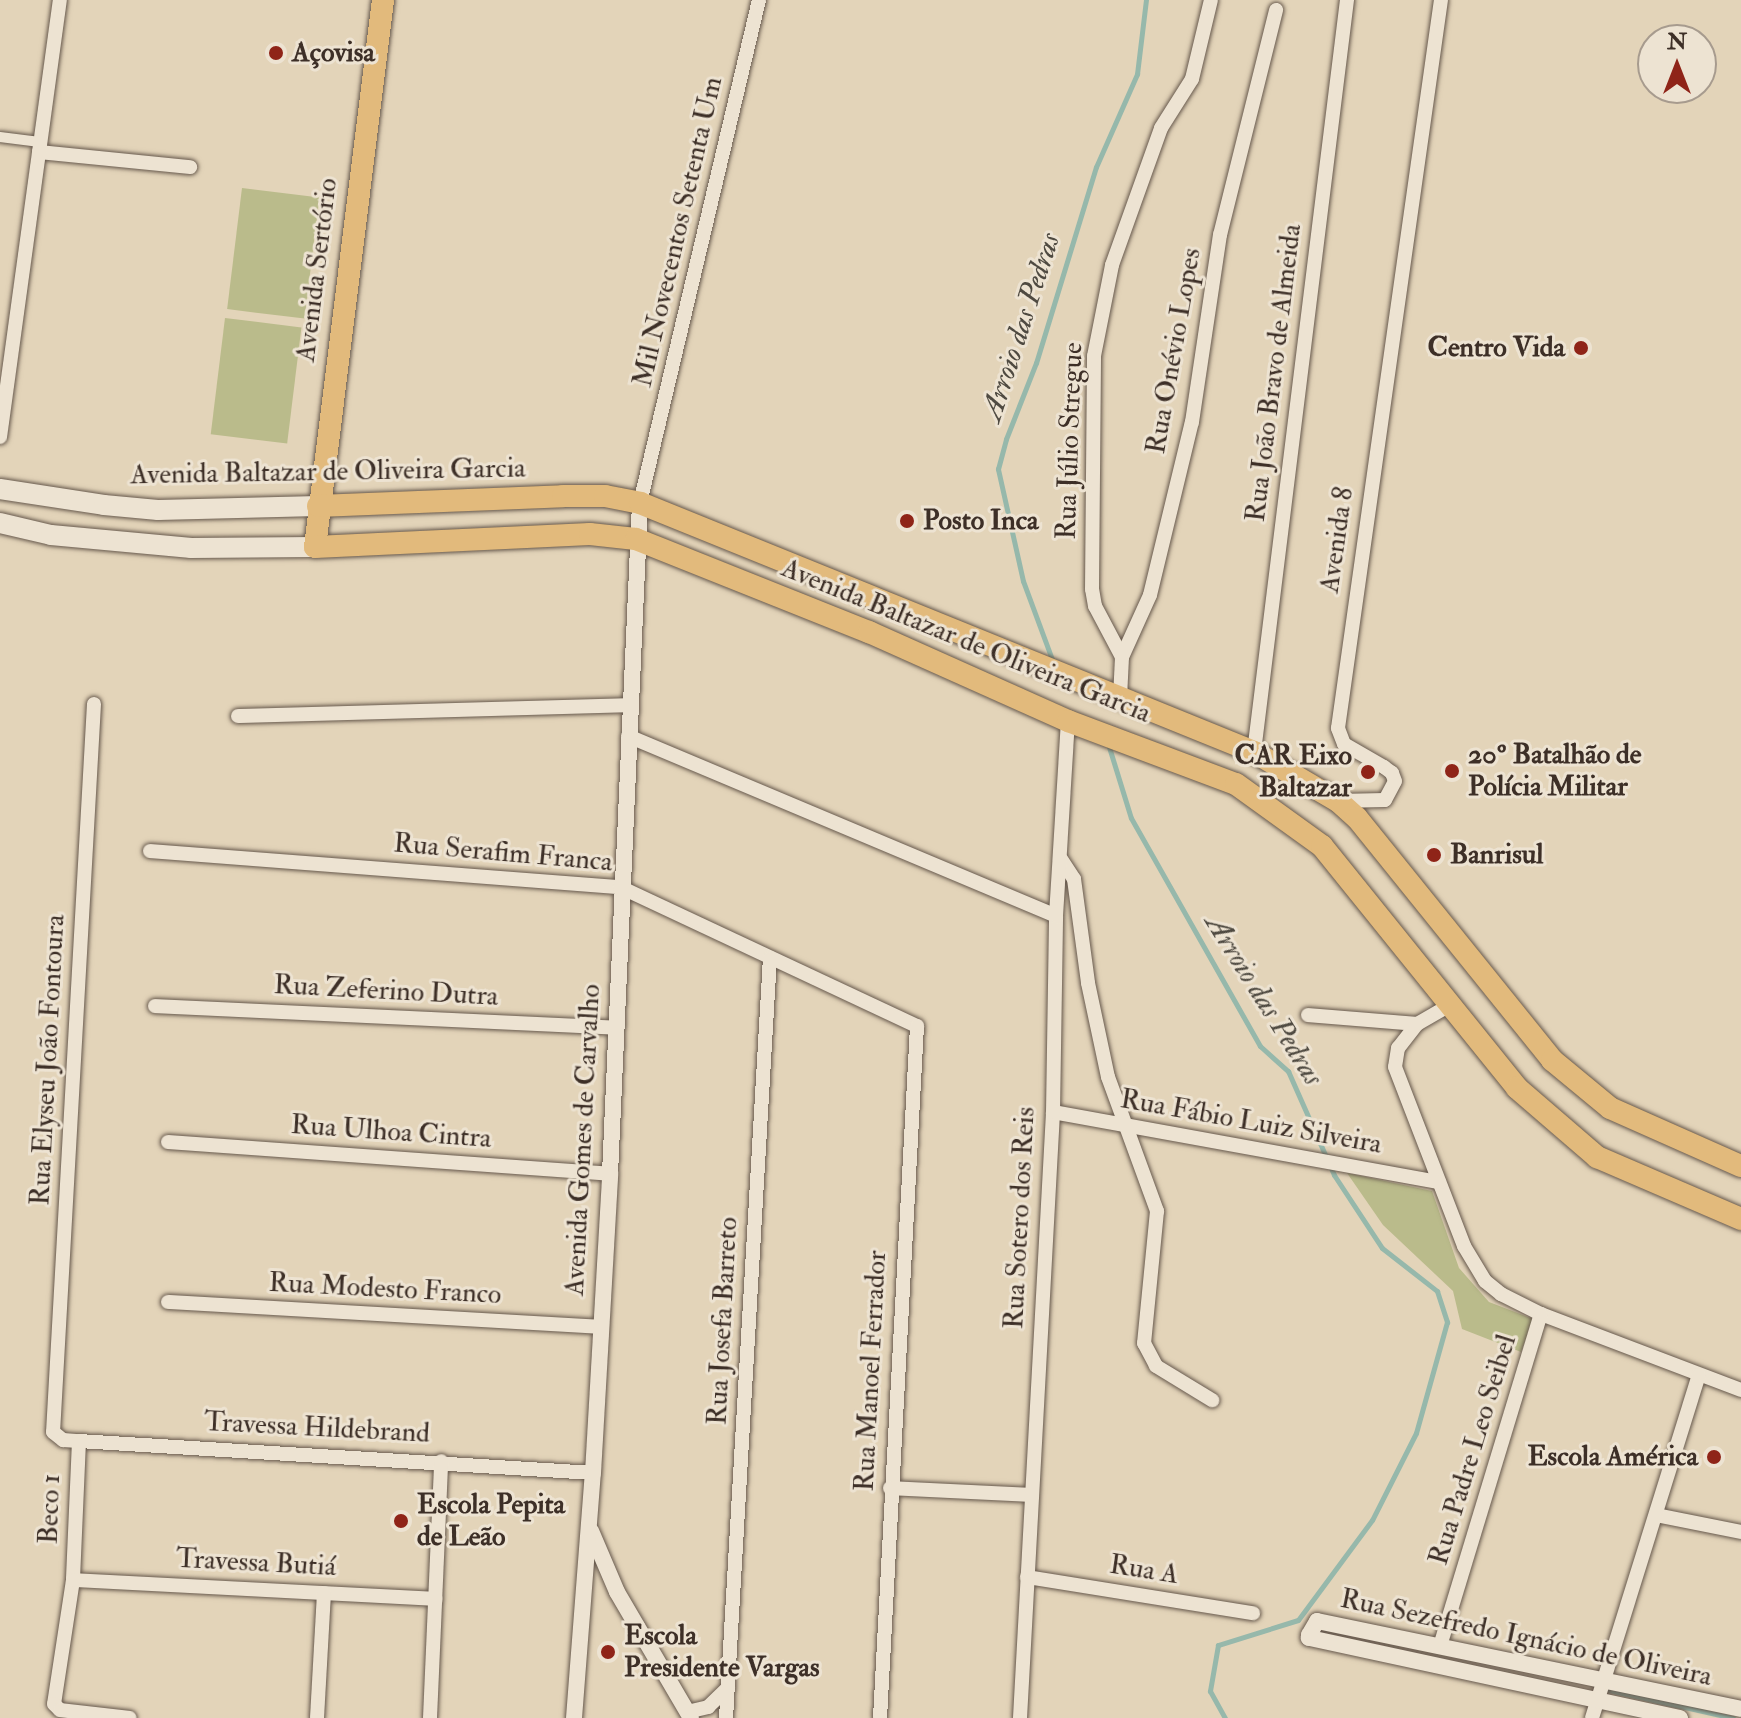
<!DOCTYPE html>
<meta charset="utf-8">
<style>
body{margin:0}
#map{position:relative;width:1741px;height:1718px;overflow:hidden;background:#e3d4b9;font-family:"IM FELL Double Pica",serif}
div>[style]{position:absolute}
.green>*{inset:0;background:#babb8b;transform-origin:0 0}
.stream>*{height:5px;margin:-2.5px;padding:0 2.5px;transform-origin:2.5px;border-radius:2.5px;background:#96b8ab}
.roads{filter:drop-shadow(0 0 2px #66584c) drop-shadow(0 0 2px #66584c)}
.pedestrian>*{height:10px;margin:-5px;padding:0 5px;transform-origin:5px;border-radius:5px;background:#ede3d2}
.minor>*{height:14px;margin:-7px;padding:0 7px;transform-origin:7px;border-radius:7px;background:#ede3d2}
.tertiary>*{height:16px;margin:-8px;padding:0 8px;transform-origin:8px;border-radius:8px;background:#ede3d2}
.secondary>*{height:20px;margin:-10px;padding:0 10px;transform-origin:10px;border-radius:10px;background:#ede3d2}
.primary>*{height:22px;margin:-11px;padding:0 11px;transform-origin:11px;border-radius:11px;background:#e2ba7c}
.dots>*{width:22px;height:22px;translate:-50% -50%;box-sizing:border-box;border:4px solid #ede3d2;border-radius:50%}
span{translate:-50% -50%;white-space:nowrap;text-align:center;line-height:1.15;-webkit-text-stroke:6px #ede3d2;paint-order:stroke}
.poi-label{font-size:28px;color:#3d2f27;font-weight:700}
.left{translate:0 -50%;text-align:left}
.right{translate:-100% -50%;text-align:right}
.street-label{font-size:28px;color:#3d2f27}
.water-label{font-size:30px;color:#4f4a41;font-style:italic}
.north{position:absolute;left:1637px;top:24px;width:80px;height:80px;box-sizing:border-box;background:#ede3d2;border:2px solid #a79b8e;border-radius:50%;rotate:0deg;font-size:22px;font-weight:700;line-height:32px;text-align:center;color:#3d2f27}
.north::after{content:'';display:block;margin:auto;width:28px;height:36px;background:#8f2418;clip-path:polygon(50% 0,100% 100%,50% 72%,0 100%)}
</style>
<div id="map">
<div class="green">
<i style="left:242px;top:188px;width:78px;height:122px;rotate:7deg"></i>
<i style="left:225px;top:318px;width:77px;height:117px;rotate:7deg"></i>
<i style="clip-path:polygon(1347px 1173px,1432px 1191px,1459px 1268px,1489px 1302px,1533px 1319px,1521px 1352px,1462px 1329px,1453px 1291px,1383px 1225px)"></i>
</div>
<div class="stream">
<i style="left:1053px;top:662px;width:86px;rotate:-110.3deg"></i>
<i style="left:1023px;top:581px;width:115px;rotate:-102.6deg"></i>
<i style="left:998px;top:469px;width:31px;rotate:-75deg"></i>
<i style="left:1006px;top:439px;width:82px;rotate:-68.5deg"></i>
<i style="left:1036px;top:363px;width:205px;rotate:-73deg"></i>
<i style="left:1096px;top:167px;width:102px;rotate:-66.2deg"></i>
<i style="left:1137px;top:74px;width:75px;rotate:-83.1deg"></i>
<i style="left:1109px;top:747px;width:74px;rotate:72.8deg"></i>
<i style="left:1131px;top:818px;width:262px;rotate:60.5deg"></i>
<i style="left:1260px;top:1046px;width:38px;rotate:42deg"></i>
<i style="left:1288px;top:1071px;width:114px;rotate:66.1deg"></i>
<i style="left:1334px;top:1175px;width:87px;rotate:56.7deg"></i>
<i style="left:1382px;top:1248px;width:70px;rotate:38deg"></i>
<i style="left:1437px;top:1291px;width:33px;rotate:72deg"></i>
<i style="left:1447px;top:1322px;width:115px;rotate:105.6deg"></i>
<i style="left:1416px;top:1433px;width:97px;rotate:116.8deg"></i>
<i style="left:1372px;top:1520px;width:124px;rotate:126.5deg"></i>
<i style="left:1298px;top:1620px;width:84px;rotate:162.6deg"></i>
<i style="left:1218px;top:1645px;width:47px;rotate:99.9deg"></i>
<i style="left:1210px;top:1691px;width:31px;rotate:61deg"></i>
<i style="left:1609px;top:1690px;width:127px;rotate:12.7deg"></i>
</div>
<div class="roads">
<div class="pedestrian">
<i style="left:0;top:137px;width:40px;rotate:7.1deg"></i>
</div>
<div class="minor">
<i style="left:39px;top:152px;width:152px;rotate:5.7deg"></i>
<i style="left:0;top:437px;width:441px;rotate:-82.2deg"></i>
<i style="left:640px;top:503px;width:517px;rotate:-76.69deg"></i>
<i style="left:1122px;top:657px;width:58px;rotate:-117.9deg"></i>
<i style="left:1095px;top:606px;width:17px;rotate:-100deg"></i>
<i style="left:1092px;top:589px;width:233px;rotate:-89.5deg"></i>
<i style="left:1094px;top:356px;width:93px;rotate:-78.8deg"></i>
<i style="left:1112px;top:265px;width:145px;rotate:-70.3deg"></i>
<i style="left:1161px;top:128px;width:58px;rotate:-57.7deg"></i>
<i style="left:1192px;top:79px;width:81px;rotate:-76.5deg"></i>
<i style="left:1120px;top:698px;width:41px;rotate:-87.2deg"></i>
<i style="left:1122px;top:657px;width:68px;rotate:-65.7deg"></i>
<i style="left:1150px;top:595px;width:178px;rotate:-76.4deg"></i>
<i style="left:1192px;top:422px;width:189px;rotate:-81.5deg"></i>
<i style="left:1220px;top:235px;width:232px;rotate:-76deg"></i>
<i style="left:94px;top:704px;width:729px;rotate:93.22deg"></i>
<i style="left:53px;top:1432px;width:13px;rotate:39deg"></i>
<i style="left:63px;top:1440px;width:16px;rotate:4deg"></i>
<i style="left:79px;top:1441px;width:515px;rotate:3.56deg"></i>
<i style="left:238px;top:716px;width:390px;rotate:-1.6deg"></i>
<i style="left:628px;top:736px;width:464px;rotate:22.8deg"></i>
<i style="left:1254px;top:752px;width:758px;rotate:-82.95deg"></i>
<i style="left:1338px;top:801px;width:47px;rotate:-1.2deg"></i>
<i style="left:1385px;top:800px;width:21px;rotate:-62deg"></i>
<i style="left:1395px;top:781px;width:9px;rotate:-111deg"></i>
<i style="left:1392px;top:773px;width:10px;rotate:-143deg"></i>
<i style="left:1384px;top:767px;width:46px;rotate:-150.1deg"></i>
<i style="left:1344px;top:744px;width:17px;rotate:-111deg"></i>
<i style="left:1338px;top:728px;width:735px;rotate:-81.95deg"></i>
<i style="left:150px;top:851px;width:471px;rotate:4.4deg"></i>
<i style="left:620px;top:887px;width:328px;rotate:25.1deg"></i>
<i style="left:917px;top:1026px;width:693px;rotate:93.06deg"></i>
<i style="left:1061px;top:859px;width:24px;rotate:57deg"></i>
<i style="left:1074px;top:879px;width:105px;rotate:82.3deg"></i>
<i style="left:1088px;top:983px;width:96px;rotate:78deg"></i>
<i style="left:1108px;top:1077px;width:143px;rotate:69.9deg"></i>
<i style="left:1157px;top:1211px;width:133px;rotate:95.6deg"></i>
<i style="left:1144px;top:1343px;width:26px;rotate:62deg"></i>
<i style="left:1156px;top:1366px;width:66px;rotate:31.3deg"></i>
<i style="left:1450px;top:1005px;width:38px;rotate:150deg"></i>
<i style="left:1417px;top:1024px;width:31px;rotate:128deg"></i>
<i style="left:1398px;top:1048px;width:19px;rotate:99deg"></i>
<i style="left:1395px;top:1067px;width:192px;rotate:68.9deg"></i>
<i style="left:1464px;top:1246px;width:41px;rotate:59deg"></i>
<i style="left:1485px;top:1281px;width:21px;rotate:39deg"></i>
<i style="left:1501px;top:1294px;width:45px;rotate:26.6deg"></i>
<i style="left:1541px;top:1314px;width:214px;rotate:20.8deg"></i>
<i style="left:155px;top:1006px;width:461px;rotate:2.7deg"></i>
<i style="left:1308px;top:1015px;width:109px;rotate:4.7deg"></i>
<i style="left:1053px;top:1112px;width:392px;rotate:10.3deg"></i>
<i style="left:168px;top:1142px;width:443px;rotate:4.1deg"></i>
<i style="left:168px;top:1302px;width:433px;rotate:3.3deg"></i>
<i style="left:79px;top:1441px;width:139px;rotate:92.5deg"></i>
<i style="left:73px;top:1580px;width:125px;rotate:98.7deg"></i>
<i style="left:54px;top:1704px;width:8px;rotate:45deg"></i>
<i style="left:60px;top:1710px;width:70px;rotate:6.5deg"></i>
<i style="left:890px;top:1488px;width:141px;rotate:2.8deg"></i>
<i style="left:1656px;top:1515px;width:87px;rotate:11.3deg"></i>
<i style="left:1027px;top:1577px;width:229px;rotate:9.1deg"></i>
<i style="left:73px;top:1580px;width:363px;rotate:3deg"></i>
<i style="left:1440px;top:1646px;width:347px;rotate:-73.1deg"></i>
<i style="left:687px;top:1712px;width:22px;rotate:-13deg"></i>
<i style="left:708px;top:1707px;width:28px;rotate:-44deg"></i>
<i style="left:317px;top:1718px;width:125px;rotate:-86.8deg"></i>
<i style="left:430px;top:1718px;width:257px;rotate:-87.5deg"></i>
<i style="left:726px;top:1718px;width:761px;rotate:-86.69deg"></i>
<i style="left:1020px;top:1718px;width:607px;rotate:-86.88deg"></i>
<i style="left:1053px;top:1112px;width:196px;rotate:-89.1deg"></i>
<i style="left:1056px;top:916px;width:195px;rotate:-86.5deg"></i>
<i style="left:1592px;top:1718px;width:359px;rotate:-72.7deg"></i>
</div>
<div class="tertiary">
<i style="left:591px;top:1531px;width:66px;rotate:66.9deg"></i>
<i style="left:617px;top:1592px;width:146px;rotate:59.6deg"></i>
<i style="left:574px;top:1718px;width:246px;rotate:-85.6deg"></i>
<i style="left:593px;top:1473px;width:299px;rotate:-86.7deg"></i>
<i style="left:610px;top:1174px;width:672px;rotate:-87.44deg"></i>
<i style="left:1680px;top:1718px;width:380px;rotate:-167.8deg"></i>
<i style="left:1309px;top:1638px;width:3px;rotate:-90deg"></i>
<i style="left:1309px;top:1635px;width:16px;rotate:-60deg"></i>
<i style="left:1317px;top:1621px;width:433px;rotate:11.7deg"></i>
</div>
<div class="secondary">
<i style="left:0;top:489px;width:105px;rotate:8.7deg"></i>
<i style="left:104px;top:505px;width:54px;rotate:5.3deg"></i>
<i style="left:158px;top:510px;width:160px;rotate:-1.4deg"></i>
<i style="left:0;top:523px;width:52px;rotate:13.2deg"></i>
<i style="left:51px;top:535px;width:141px;rotate:5.3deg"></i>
<i style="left:191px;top:548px;width:124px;rotate:-0.5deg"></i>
</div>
<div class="primary">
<i style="left:383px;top:0;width:551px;rotate:97.09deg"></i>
<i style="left:315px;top:547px;width:275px;rotate:-2.7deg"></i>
<i style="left:590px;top:534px;width:46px;rotate:6.2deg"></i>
<i style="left:636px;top:539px;width:251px;rotate:21.8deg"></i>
<i style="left:869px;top:632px;width:218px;rotate:24.1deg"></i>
<i style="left:1068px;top:721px;width:179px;rotate:20.6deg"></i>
<i style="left:1236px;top:784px;width:106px;rotate:35.8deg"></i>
<i style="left:1322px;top:846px;width:311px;rotate:51.1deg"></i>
<i style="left:1517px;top:1088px;width:106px;rotate:40.8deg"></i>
<i style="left:1597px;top:1157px;width:157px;rotate:23.3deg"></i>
<i style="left:318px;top:506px;width:245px;rotate:-2.3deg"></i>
<i style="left:563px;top:496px;width:42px"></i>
<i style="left:605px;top:496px;width:36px;rotate:11deg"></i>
<i style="left:640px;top:503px;width:663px;rotate:22.07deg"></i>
<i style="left:1254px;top:752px;width:97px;rotate:30.3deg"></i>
<i style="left:1338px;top:801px;width:25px;rotate:42deg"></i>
<i style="left:1357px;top:818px;width:311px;rotate:51.1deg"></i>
<i style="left:1552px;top:1060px;width:75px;rotate:39.6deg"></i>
<i style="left:1610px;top:1108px;width:143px;rotate:23.9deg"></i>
</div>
</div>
<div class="dots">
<i style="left:276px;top:53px;background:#8f2418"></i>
<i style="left:1581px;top:348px;background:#8f2418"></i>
<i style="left:907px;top:521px;background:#8f2418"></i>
<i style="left:1452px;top:771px;background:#8f2418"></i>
<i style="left:1368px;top:772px;background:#8f2418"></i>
<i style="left:1434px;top:855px;background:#8f2418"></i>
<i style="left:1714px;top:1457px;background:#8f2418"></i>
<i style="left:401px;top:1521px;background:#8f2418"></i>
<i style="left:608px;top:1652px;background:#8f2418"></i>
</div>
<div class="poi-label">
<span class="left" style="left:292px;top:53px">Açovisa</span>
<span class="right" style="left:1565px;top:348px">Centro Vida</span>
<span class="left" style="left:923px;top:521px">Posto Inca</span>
<span class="left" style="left:1468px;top:771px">20º Batalhão de<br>Polícia Militar</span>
<span class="right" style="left:1352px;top:772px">CAR Eixo<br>Baltazar</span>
<span class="left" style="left:1450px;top:855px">Banrisul</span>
<span class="right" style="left:1698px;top:1457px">Escola América</span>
<span class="left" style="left:417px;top:1521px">Escola Pepita<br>de Leão</span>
<span class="left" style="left:624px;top:1652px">Escola<br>Presidente Vargas</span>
</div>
<div class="street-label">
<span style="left:678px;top:232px;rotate:-77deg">Mil Novecentos Setenta Um</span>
<span style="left:317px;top:270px;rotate:-83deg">Avenida Sertório</span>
<span style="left:1174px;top:351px;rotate:-80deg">Rua Onévio Lopes</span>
<span style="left:1274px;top:373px;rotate:-83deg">Rua João Bravo de Almeida</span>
<span style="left:1070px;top:441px;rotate:-88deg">Rua Júlio Stregue</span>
<span style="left:328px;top:472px;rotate:-1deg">Avenida Baltazar de Oliveira Garcia</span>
<span style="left:1337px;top:540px;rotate:-82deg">Avenida 8</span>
<span style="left:966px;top:641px;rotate:22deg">Avenida Baltazar de Oliveira Garcia</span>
<span style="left:503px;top:853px;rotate:5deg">Rua Serafim Franca</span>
<span style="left:386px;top:991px;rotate:3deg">Rua Zeferino Dutra</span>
<span style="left:48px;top:1060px;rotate:-87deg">Rua Elyseu João Fontoura</span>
<span style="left:1251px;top:1122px;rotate:10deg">Rua Fábio Luiz Silveira</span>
<span style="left:391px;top:1132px;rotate:4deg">Rua Ulhoa Cintra</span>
<span style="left:583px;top:1140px;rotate:-87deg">Avenida Gomes de Carvalho</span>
<span style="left:1020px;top:1218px;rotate:-87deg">Rua Sotero dos Reis</span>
<span style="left:385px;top:1289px;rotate:3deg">Rua Modesto Franco</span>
<span style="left:723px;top:1321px;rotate:-87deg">Rua Josefa Barreto</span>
<span style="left:871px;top:1371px;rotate:-87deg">Rua Manoel Ferrador</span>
<span style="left:317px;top:1428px;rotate:3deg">Travessa Hildebrand</span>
<span style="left:1473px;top:1450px;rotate:-73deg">Rua Padre Leo Seibel</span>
<span style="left:50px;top:1509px;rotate:-88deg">Beco 1</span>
<span style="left:256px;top:1563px;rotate:3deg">Travessa Butiá</span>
<span style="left:1144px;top:1570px;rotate:9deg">Rua A</span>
<span style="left:1526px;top:1638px;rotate:12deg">Rua Sezefredo Ignácio de Oliveira</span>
</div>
<div class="water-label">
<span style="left:1021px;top:327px;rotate:-72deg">Arroio das Pedras</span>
<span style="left:1264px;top:1000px;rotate:58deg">Arroio das Pedras</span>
</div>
<div class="north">N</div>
</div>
